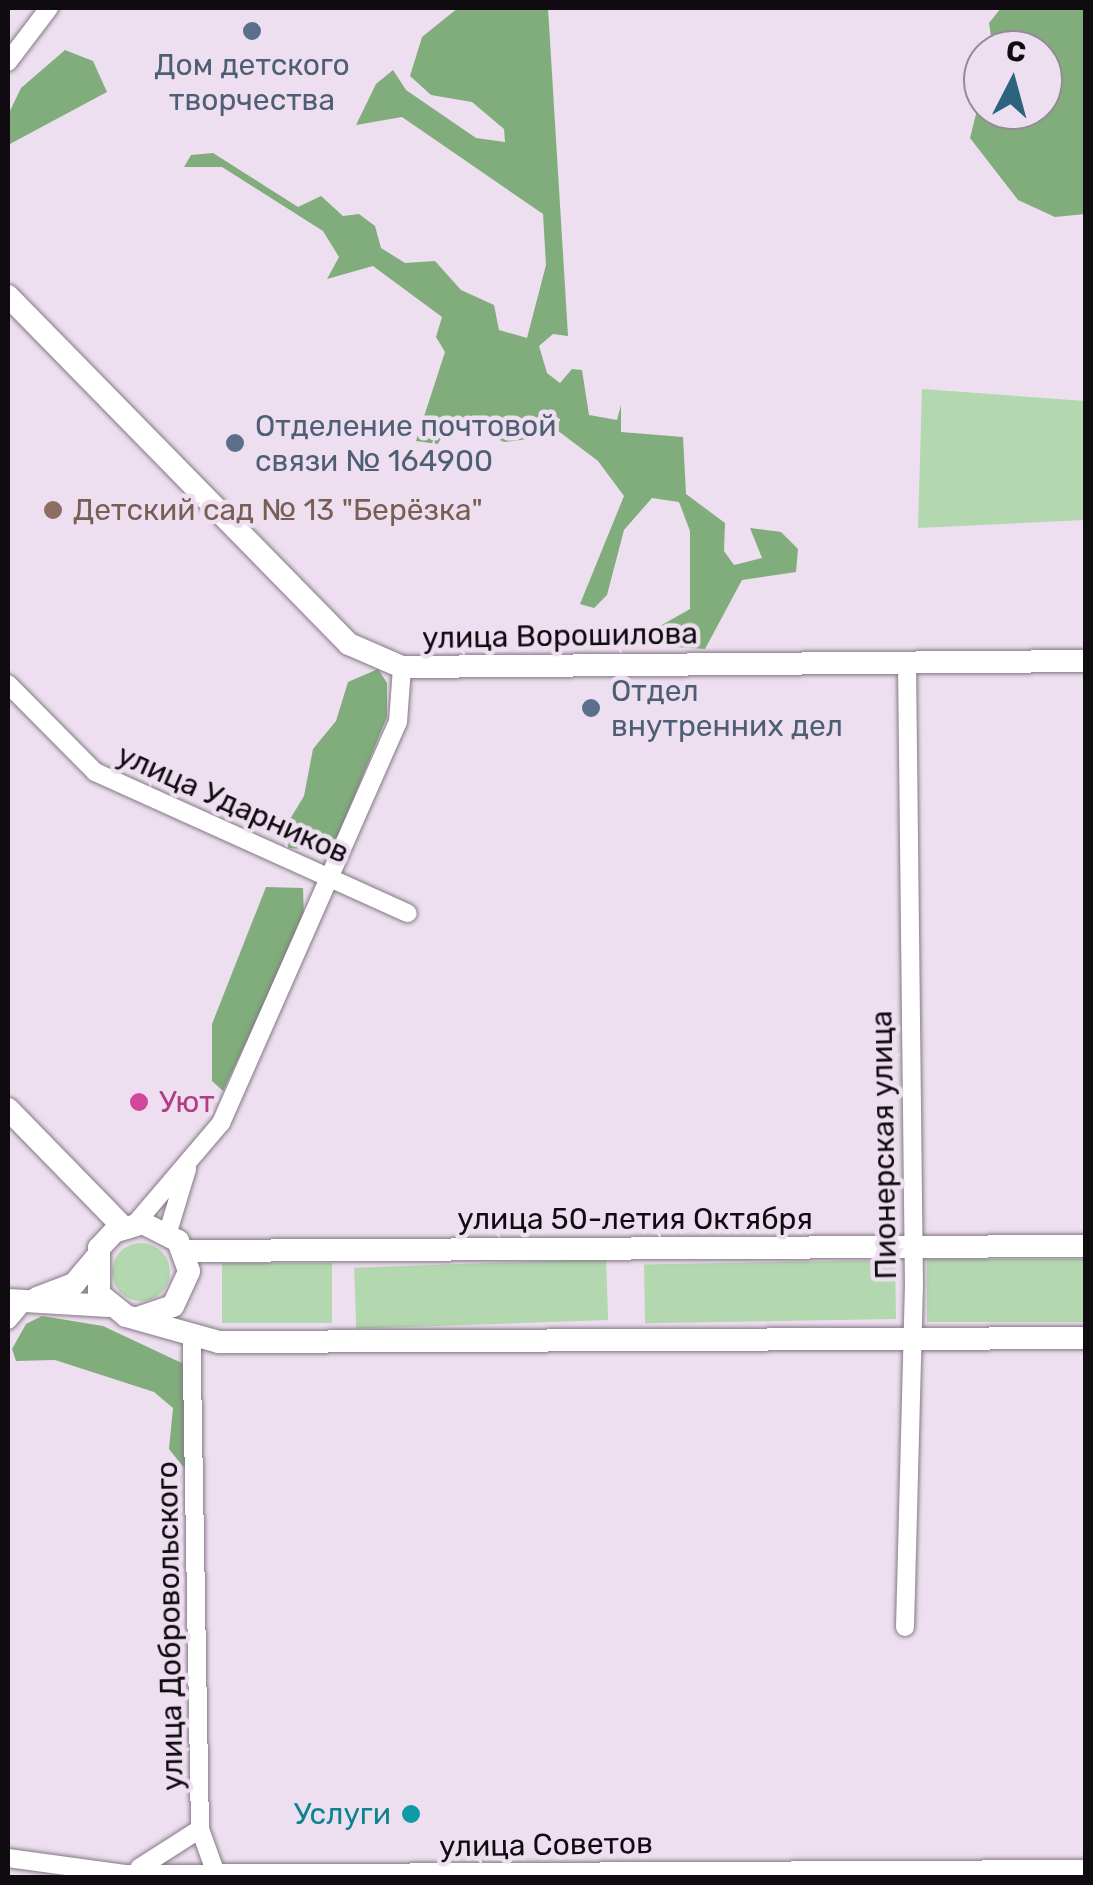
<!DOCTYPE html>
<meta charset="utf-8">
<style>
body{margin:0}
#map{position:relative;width:1093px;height:1885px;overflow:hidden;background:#eddfef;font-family:Rubik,sans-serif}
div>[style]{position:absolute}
.green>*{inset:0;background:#b3d7af;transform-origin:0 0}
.round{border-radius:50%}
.forest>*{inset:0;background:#81ad7c}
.roads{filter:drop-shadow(0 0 2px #847786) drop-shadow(0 0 2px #847786)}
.minor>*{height:18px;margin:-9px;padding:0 9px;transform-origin:9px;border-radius:9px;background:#fff}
.major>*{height:22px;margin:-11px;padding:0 11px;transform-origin:11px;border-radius:11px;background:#fff}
.dots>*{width:28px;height:28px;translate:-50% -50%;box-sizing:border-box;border:5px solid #eddfef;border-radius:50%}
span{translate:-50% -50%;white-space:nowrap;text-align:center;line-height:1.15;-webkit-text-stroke:9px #eddfef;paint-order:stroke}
.service-label{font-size:30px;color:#4e5e75}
.left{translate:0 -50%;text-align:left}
.education-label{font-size:30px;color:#785e54}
.street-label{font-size:30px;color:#100b10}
.hotel-label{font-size:30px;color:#b23c85}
.culture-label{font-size:30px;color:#0d838f}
.right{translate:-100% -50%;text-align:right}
.frame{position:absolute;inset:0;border:10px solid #100b10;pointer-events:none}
.north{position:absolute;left:963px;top:30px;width:100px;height:100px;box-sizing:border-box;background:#eddfef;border:2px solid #958a96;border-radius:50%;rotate:6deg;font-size:28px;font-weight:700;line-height:40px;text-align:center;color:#100b10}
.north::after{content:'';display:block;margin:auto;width:35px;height:45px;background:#2c647e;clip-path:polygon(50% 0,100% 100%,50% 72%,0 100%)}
</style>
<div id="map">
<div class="green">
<i style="clip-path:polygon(922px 389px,1085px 401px,1085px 520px,918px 528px)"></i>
<i class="round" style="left:112px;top:1243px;width:58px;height:58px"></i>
<i style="left:606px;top:1259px;width:61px;height:252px;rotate:88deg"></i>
<i style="left:1085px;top:1259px;width:63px;height:158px;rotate:90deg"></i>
<i style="left:895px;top:1260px;width:59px;height:251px;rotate:89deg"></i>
<i style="left:332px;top:1263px;width:60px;height:110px;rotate:90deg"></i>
</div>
<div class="forest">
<i style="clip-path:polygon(458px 8px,548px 8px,568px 336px,553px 334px,539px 346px,547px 373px,560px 383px,572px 369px,582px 370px,589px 415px,617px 420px,621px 405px,621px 432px,683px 437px,686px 494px,725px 523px,724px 551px,734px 565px,762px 558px,750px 528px,781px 532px,798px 549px,796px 572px,742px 580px,705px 649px,675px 647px,660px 636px,660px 626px,690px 609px,690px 531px,679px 502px,652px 498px,624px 530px,607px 595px,594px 608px,580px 604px,624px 496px,598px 461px,545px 421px,528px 439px,504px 442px,452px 417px,438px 444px,416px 441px,445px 352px,436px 337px,442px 317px,373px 266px,327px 279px,339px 257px,323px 231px,222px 167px,184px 167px,191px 155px,213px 153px,298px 207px,321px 196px,343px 216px,359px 214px,375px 226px,381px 248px,405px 263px,435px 261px,461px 290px,494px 305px,499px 330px,527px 338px,546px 265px,543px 214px,402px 117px,356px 125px,376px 84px,393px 70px,406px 90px,476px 138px,505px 142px,504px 129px,472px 102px,431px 95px,410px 76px,422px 37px)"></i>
<i style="clip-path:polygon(1001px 8px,1085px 8px,1085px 214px,1055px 217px,1018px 200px,970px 138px,983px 86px,983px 110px,1043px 110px,1043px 50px,993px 50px,989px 23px)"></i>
<i style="clip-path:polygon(65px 50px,93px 61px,107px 92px,8px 145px,8px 115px,21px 88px)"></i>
<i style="clip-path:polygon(378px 669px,387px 683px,387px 717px,332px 851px,289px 848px,281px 834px,304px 796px,313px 749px,336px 721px,348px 682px)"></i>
<i style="clip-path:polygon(266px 887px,303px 888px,304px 920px,223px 1091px,212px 1081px,212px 1024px)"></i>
<i style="clip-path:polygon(42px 1316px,103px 1326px,186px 1365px,185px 1469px,169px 1449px,173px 1408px,154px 1392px,55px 1360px,16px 1361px,12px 1349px,26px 1324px)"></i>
</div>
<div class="roads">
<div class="minor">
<i style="left:8px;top:62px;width:68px;rotate:-52.8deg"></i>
<i style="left:8px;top:684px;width:124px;rotate:45.3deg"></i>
<i style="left:95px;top:772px;width:343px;rotate:24.3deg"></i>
<i style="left:135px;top:1224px;width:133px;rotate:-49.6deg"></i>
<i style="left:221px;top:1123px;width:438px;rotate:-66.2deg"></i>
<i style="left:398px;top:722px;width:55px;rotate:-85.8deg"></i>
<i style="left:168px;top:1232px;width:66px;rotate:-73.2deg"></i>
<i style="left:8px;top:1320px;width:25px;rotate:-50deg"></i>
<i style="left:905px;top:1627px;width:339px;rotate:-88.5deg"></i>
<i style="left:914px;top:1288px;width:626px;rotate:-90.64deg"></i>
<i style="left:200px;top:1829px;width:45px;rotate:70.3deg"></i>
<i style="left:8px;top:1858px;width:118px;rotate:7.8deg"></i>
<i style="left:125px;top:1874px;width:961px;rotate:-0.3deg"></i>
<i style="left:139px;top:1868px;width:72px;rotate:-32.6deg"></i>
<i style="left:200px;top:1829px;width:496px;rotate:-91deg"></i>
</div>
<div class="major">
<i style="left:8px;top:296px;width:487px;rotate:45.6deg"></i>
<i style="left:349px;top:644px;width:58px;rotate:23.5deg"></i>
<i style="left:402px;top:667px;width:684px;rotate:-0.5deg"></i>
<i style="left:8px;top:1109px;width:165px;rotate:45.7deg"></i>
<i style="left:184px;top:1251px;width:902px;rotate:-0.32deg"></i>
<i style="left:37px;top:1298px;width:40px;rotate:-21deg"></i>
<i style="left:74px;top:1284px;width:33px;rotate:-50deg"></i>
<i style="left:8px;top:1300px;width:101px;rotate:3.4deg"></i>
<i style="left:138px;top:1318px;width:37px;rotate:-19deg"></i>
<i style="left:173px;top:1306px;width:38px;rotate:-65deg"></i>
<i style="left:189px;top:1271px;width:32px;rotate:-110deg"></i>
<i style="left:178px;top:1241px;width:39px;rotate:-153deg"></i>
<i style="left:143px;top:1223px;width:30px;rotate:163deg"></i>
<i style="left:114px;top:1232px;width:22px;rotate:133deg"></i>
<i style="left:99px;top:1248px;width:46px;rotate:90deg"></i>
<i style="left:99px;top:1294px;width:35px;rotate:39deg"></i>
<i style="left:126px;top:1316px;width:97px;rotate:15.6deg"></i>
<i style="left:219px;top:1342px;width:867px;rotate:-0.26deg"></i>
</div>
</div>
<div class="dots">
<i style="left:252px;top:31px;background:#5c6f8a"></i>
<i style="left:235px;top:443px;background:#5c6f8a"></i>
<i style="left:53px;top:510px;background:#8d6e63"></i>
<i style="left:591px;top:708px;background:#5c6f8a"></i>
<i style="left:139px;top:1102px;background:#d1479c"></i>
<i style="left:411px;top:1814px;background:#0f9aa8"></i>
</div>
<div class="service-label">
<span style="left:252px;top:82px">Дом детского<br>творчества</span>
<span class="left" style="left:255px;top:443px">Отделение почтовой<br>связи № 164900</span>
<span class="left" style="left:611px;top:708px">Отдел<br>внутренних дел</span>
</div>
<div class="education-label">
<span class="left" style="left:73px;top:510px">Детский сад № 13 "Берёзка"</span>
</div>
<div class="street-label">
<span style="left:560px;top:636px;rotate:-1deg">улица Ворошилова</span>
<span style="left:233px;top:804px;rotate:24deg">улица Ударников</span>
<span style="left:884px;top:1145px;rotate:-91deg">Пионерская улица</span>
<span style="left:635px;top:1219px">улица 50-летия Октября</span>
<span style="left:170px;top:1626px;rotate:-91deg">улица Добровольского</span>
<span style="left:546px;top:1845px;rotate:-1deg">улица Советов</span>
</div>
<div class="hotel-label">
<span class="left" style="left:159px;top:1102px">Уют</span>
</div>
<div class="culture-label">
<span class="right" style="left:391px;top:1814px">Услуги</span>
</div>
<div class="frame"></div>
<div class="north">С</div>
</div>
